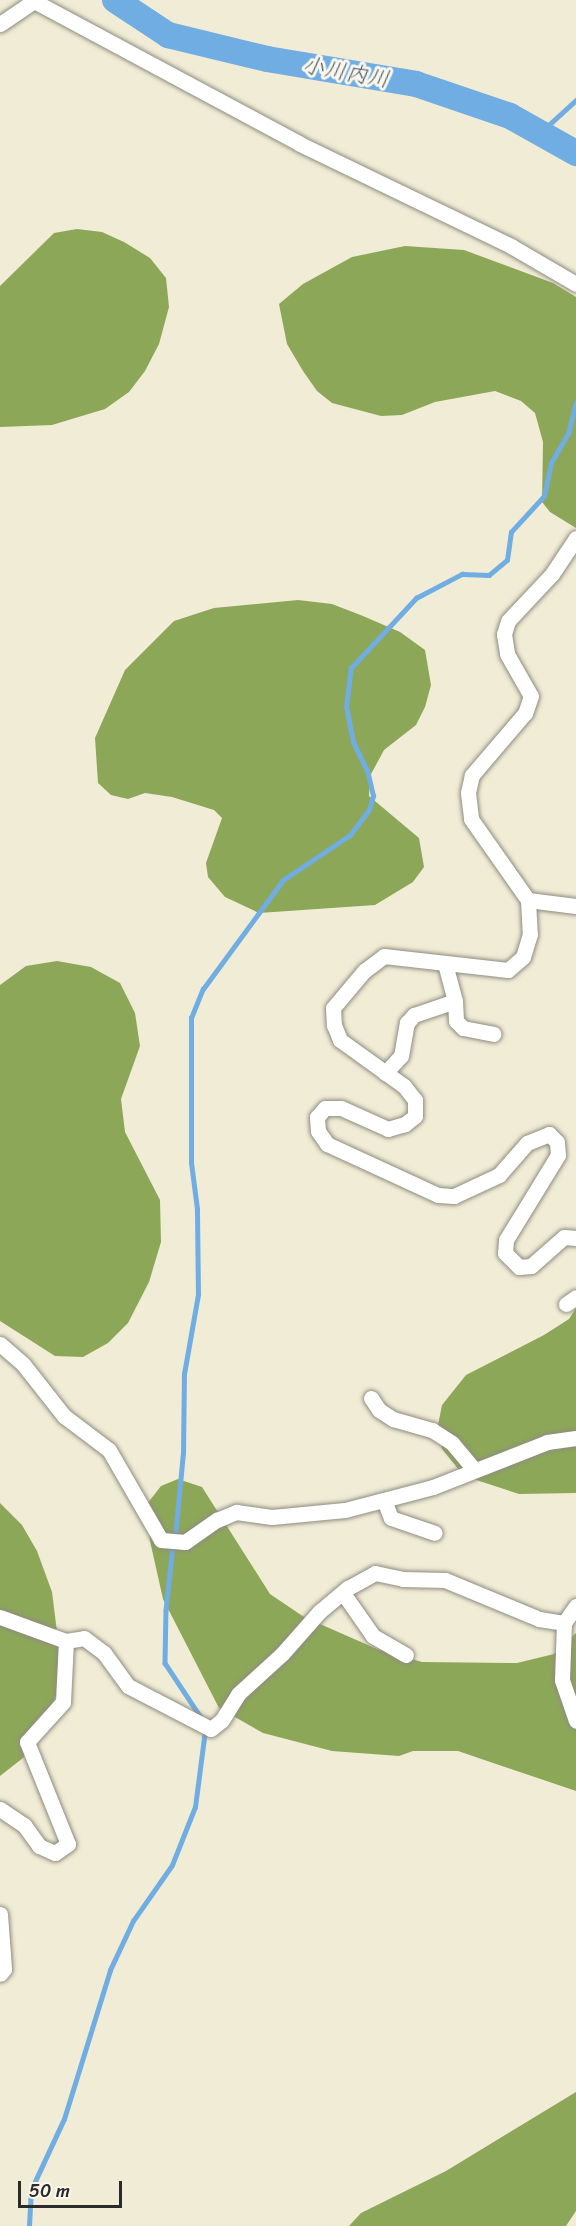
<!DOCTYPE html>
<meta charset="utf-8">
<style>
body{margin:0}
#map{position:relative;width:576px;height:2226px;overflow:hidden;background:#f1ecd5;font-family:Sriracha,"Klee One",sans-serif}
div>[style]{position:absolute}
.forest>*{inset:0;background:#8da759}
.stream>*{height:4.5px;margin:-2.25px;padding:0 2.25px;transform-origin:2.25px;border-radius:2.25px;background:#70ade2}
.river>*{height:26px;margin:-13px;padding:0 13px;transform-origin:13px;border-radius:13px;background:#70ade2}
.roads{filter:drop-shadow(0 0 2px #8e8c80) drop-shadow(0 0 2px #8e8c80)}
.minor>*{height:15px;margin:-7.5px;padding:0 7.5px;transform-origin:7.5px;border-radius:7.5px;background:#fff}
span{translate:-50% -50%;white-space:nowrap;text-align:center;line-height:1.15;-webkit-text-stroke:6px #fbf7ec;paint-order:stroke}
.water-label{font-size:22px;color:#43586b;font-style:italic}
.scale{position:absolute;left:18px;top:2181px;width:104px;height:27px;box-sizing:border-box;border:3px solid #2b2b2b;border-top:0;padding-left:8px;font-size:18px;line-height:21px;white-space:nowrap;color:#2b2b2b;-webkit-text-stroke:4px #fbf7ec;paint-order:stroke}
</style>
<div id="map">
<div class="forest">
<i style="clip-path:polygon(77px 229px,102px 232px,124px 242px,150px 258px,166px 278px,169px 307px,159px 344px,145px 371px,129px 392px,105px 409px,52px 425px,0 427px,0 286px,54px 233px)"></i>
<i style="clip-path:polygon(405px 246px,464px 250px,553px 283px,576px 297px,576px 528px,550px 512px,542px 502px,543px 442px,535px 413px,521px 401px,495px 391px,435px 402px,402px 415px,381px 416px,332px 403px,317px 391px,303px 371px,287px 344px,279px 304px,303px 284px,352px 257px)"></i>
<i style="clip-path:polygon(298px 600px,332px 604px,363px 616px,400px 632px,425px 650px,431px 685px,425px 707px,416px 725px,384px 750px,370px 776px,369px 796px,419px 838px,424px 867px,413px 882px,375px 905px,259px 913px,225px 897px,208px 877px,206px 863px,222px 818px,214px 810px,172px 797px,145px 793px,128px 799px,111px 795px,98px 783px,95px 738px,125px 670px,174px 621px,214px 608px)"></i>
<i style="clip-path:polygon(57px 961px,91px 967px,120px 983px,135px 1013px,140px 1046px,121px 1099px,125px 1132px,160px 1200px,161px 1242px,149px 1282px,128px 1323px,108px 1343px,83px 1357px,55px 1356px,0 1321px,0 985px,26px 966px)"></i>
<i style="clip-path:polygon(576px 1308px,576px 1493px,519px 1494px,464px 1476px,442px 1449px,437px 1430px,442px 1405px,466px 1375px,544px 1335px,569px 1319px)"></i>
<i style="clip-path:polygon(178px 1479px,202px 1487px,270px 1594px,304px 1617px,377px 1649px,422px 1662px,517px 1663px,554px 1654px,576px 1633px,576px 1791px,458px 1751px,413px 1751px,399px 1756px,332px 1751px,263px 1733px,219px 1708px,163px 1599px,150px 1541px,147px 1504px,161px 1486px)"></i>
<i style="clip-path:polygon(0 1503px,22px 1525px,37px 1551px,52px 1592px,59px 1648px,56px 1695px,46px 1723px,23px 1758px,0 1776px)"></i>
<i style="clip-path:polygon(576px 2092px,576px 2211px,566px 2226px,349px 2226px,361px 2213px,446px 2171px)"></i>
</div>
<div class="stream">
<i style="left:540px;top:133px;width:49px;rotate:-42.5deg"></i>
<i style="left:175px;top:1537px;width:84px;rotate:-84.6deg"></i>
<i style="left:183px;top:1453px;width:79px;rotate:-89.3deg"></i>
<i style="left:184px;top:1374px;width:80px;rotate:-80deg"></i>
<i style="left:198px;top:1295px;width:86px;rotate:-90.7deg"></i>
<i style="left:197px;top:1209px;width:46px;rotate:-97.4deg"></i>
<i style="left:191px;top:1163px;width:145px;rotate:-90deg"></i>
<i style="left:191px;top:1018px;width:31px;rotate:-68deg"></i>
<i style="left:203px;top:989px;width:135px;rotate:-53.7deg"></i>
<i style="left:283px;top:880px;width:81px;rotate:-33.9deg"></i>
<i style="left:350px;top:835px;width:31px;rotate:-53deg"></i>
<i style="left:369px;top:810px;width:15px;rotate:-74deg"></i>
<i style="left:373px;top:796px;width:26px;rotate:-103deg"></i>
<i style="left:367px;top:771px;width:32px;rotate:-116deg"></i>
<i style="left:353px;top:742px;width:36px;rotate:-101deg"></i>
<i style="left:346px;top:707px;width:39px;rotate:-83deg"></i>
<i style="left:351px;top:668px;width:96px;rotate:-47.1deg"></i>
<i style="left:416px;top:598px;width:52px;rotate:-27.6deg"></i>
<i style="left:462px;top:574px;width:27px;rotate:2deg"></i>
<i style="left:489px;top:575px;width:23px;rotate:-40deg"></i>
<i style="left:507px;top:560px;width:28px;rotate:-82deg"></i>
<i style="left:511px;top:532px;width:49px;rotate:-47.5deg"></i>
<i style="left:544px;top:496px;width:34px;rotate:-78deg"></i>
<i style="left:551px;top:463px;width:34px;rotate:-60deg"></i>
<i style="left:568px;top:434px;width:32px;rotate:-76deg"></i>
<i style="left:173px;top:1545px;width:65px;rotate:96.1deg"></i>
<i style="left:166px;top:1610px;width:53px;rotate:91.1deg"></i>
<i style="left:165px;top:1663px;width:67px;rotate:56.5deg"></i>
<i style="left:29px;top:2226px;width:36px;rotate:-87deg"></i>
<i style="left:31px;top:2190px;width:78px;rotate:-65.1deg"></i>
<i style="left:64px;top:2119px;width:156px;rotate:-72.8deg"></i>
<i style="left:110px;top:1970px;width:54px;rotate:-64.9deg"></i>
<i style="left:133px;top:1921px;width:68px;rotate:-55.1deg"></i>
<i style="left:172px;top:1865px;width:62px;rotate:-68.4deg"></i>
<i style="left:195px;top:1807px;width:78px;rotate:-82.6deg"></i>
</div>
<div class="river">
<i style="left:115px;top:0;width:64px;rotate:33.4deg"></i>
<i style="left:168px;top:35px;width:102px;rotate:13.6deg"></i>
<i style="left:267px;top:59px;width:151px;rotate:9.5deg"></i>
<i style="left:416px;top:84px;width:99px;rotate:18.8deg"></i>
<i style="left:510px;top:116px;width:76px;rotate:29.3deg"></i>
</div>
<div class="roads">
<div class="minor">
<i style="left:32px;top:0;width:304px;rotate:28.2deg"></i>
<i style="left:300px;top:144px;width:234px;rotate:25.8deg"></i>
<i style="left:511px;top:246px;width:75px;rotate:30.3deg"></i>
<i style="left:0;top:24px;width:41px;rotate:-34.1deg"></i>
<i style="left:576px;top:538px;width:43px;rotate:123.7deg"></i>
<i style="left:552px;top:574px;width:64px;rotate:133.1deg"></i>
<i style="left:508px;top:621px;width:14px;rotate:107deg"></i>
<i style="left:504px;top:634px;width:20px;rotate:81deg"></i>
<i style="left:507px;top:654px;width:48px;rotate:60.3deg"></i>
<i style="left:531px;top:696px;width:18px;rotate:109deg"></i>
<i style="left:525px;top:713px;width:82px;rotate:130.5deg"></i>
<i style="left:472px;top:775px;width:18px;rotate:103deg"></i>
<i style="left:468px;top:793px;width:26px;rotate:83deg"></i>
<i style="left:471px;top:819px;width:99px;rotate:54.9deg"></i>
<i style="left:528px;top:900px;width:34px;rotate:87deg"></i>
<i style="left:530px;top:934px;width:24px;rotate:107deg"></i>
<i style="left:523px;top:957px;width:20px;rotate:139deg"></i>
<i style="left:508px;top:970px;width:125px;rotate:-173.6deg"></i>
<i style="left:384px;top:956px;width:25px;rotate:143deg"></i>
<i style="left:364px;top:971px;width:48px;rotate:130deg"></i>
<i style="left:333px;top:1008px;width:17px;rotate:87deg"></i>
<i style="left:334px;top:1025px;width:16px;rotate:68deg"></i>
<i style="left:340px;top:1040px;width:79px;rotate:35.7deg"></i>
<i style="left:404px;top:1086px;width:18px;rotate:52deg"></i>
<i style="left:415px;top:1100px;width:16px;rotate:90deg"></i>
<i style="left:415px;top:1116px;width:13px;rotate:141deg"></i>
<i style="left:405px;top:1124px;width:18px;rotate:164deg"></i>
<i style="left:388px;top:1129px;width:51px;rotate:-155.9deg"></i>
<i style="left:341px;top:1108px;width:16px;rotate:180deg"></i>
<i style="left:325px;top:1108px;width:12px;rotate:132deg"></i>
<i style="left:317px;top:1117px;width:14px;rotate:86deg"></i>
<i style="left:318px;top:1131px;width:16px;rotate:55deg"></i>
<i style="left:327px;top:1144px;width:122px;rotate:24.7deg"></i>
<i style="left:438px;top:1195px;width:16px;rotate:4deg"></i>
<i style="left:454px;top:1196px;width:50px;rotate:-25deg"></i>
<i style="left:499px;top:1175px;width:43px;rotate:-48.8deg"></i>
<i style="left:527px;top:1143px;width:24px;rotate:-22deg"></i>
<i style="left:549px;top:1134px;width:11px;rotate:45deg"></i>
<i style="left:557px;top:1142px;width:13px;rotate:86deg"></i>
<i style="left:558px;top:1155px;width:100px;rotate:121.5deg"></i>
<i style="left:506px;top:1240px;width:13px;rotate:94deg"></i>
<i style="left:505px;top:1253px;width:20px;rotate:45deg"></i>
<i style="left:519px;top:1267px;width:12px;rotate:-5deg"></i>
<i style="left:531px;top:1266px;width:44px;rotate:-41.3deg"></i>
<i style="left:564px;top:1237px;width:12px;rotate:5deg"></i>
<i style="left:528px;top:900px;width:48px;rotate:7.1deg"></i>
<i style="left:455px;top:1001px;width:20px;rotate:87deg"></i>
<i style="left:456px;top:1021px;width:10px;rotate:45deg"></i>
<i style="left:463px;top:1028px;width:31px;rotate:11deg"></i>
<i style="left:385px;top:1073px;width:23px;rotate:-47deg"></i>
<i style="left:401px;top:1056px;width:34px;rotate:-80deg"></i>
<i style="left:407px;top:1023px;width:11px;rotate:-49deg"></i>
<i style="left:414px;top:1015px;width:43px;rotate:-18.9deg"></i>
<i style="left:455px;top:1001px;width:39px;rotate:-105deg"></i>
<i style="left:566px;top:1304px;width:12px;rotate:-35deg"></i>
<i style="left:0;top:1344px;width:30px;rotate:41deg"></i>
<i style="left:23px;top:1364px;width:66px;rotate:51.7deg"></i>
<i style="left:64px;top:1416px;width:56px;rotate:37.1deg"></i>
<i style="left:109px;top:1450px;width:104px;rotate:60deg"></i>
<i style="left:161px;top:1540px;width:24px;rotate:5deg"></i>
<i style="left:185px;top:1542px;width:39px;rotate:-35deg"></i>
<i style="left:217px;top:1520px;width:21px;rotate:-23deg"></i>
<i style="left:236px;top:1512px;width:36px;rotate:8deg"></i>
<i style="left:272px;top:1517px;width:73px;rotate:-5.5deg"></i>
<i style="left:345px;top:1510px;width:91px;rotate:-14.6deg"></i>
<i style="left:433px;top:1487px;width:123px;rotate:-21.5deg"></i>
<i style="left:547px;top:1442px;width:29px;rotate:-8deg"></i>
<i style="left:371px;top:1398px;width:14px;rotate:56deg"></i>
<i style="left:379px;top:1410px;width:17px;rotate:33deg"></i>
<i style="left:393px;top:1419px;width:41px;rotate:15.8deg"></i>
<i style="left:432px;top:1430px;width:24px;rotate:33deg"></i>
<i style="left:452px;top:1443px;width:35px;rotate:50deg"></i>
<i style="left:384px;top:1500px;width:19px;rotate:69deg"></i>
<i style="left:391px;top:1518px;width:46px;rotate:18.8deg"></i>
<i style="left:343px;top:1593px;width:52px;rotate:55.1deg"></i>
<i style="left:373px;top:1636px;width:38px;rotate:30deg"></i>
<i style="left:0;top:1617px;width:70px;rotate:20deg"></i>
<i style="left:66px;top:1641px;width:18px;rotate:-9deg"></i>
<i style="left:84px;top:1638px;width:25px;rotate:37deg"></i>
<i style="left:104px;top:1653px;width:41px;rotate:54deg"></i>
<i style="left:128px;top:1686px;width:93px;rotate:27.4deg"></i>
<i style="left:211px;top:1729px;width:14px;rotate:-39deg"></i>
<i style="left:222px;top:1720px;width:31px;rotate:-58deg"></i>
<i style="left:238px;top:1694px;width:59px;rotate:-42.3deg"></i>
<i style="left:282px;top:1654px;width:56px;rotate:-48.6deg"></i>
<i style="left:319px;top:1612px;width:38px;rotate:-40deg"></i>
<i style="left:348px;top:1588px;width:31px;rotate:-29deg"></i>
<i style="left:375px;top:1573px;width:29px;rotate:12deg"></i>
<i style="left:403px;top:1579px;width:42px;rotate:1.4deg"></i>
<i style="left:445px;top:1580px;width:102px;rotate:22.5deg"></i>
<i style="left:539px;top:1619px;width:25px;rotate:9deg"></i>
<i style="left:564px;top:1623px;width:21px;rotate:-55deg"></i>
<i style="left:564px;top:1623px;width:57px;rotate:92deg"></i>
<i style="left:562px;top:1680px;width:43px;rotate:71.1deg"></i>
<i style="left:0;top:1809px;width:29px;rotate:34deg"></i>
<i style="left:24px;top:1825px;width:26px;rotate:54deg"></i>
<i style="left:39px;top:1846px;width:17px;rotate:24deg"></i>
<i style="left:55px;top:1853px;width:16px;rotate:-35deg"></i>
<i style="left:68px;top:1844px;width:110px;rotate:-111.9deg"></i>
<i style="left:27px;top:1742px;width:54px;rotate:-48deg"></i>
<i style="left:63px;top:1702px;width:61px;rotate:-87.2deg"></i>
<i style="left:0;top:1914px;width:55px;rotate:85.8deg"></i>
<i style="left:4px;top:1969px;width:6px;rotate:129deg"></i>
</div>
</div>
<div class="water-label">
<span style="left:346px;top:72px;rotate:10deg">小川内川</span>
</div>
<div class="scale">50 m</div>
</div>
